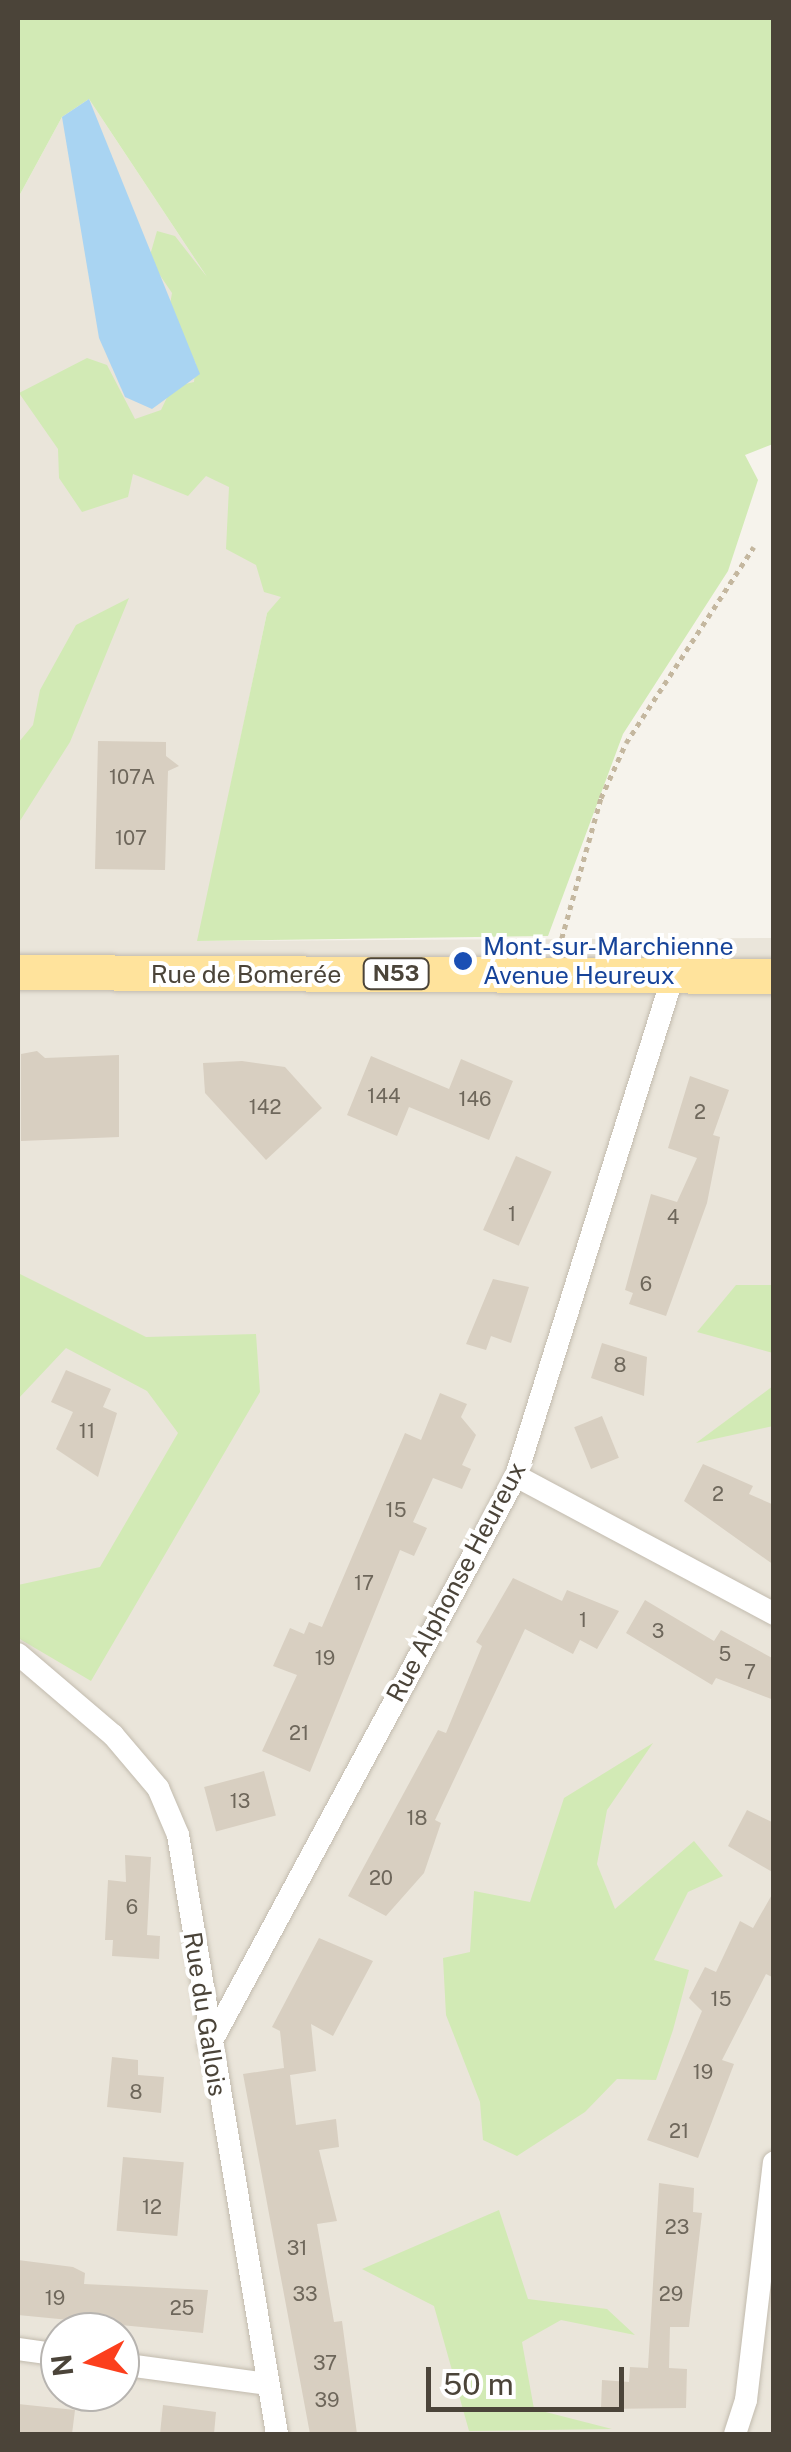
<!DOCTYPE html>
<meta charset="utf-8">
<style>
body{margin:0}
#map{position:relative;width:791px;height:2452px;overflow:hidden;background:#f6f3ec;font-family:"Public Sans",sans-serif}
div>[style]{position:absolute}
.residential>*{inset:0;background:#eae5da}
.green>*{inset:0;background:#d2eab5}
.water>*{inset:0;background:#a9d4f2}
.building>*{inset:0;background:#d8cfc1;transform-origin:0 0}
.path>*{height:5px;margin-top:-2.5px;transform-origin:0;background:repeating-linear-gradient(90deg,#c4b79f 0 5px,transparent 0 10px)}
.roads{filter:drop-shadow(0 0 2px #c2bbae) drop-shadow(0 0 2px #c2bbae)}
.minor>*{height:22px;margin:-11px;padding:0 11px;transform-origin:11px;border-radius:11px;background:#fff}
.primary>*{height:35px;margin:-17.5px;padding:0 17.5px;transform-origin:17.5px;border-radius:17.5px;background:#ffe39c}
.dots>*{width:28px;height:28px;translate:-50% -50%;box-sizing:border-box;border:5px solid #fff;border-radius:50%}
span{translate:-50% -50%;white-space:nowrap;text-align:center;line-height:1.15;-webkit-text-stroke:8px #fff;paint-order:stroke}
.number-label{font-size:20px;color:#6e675b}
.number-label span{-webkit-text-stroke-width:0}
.shield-label span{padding:2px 8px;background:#fff;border:2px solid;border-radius:8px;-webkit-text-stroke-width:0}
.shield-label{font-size:22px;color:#4b4439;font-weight:700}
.transit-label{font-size:25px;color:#164399}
.left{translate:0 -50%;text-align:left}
.street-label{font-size:25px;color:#4b4439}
.frame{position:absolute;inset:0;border:20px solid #4b4439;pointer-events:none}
.north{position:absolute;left:40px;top:2312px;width:100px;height:100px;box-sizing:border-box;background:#fff;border:2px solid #b7b4b0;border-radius:50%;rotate:263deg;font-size:28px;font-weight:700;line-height:40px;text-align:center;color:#4b4439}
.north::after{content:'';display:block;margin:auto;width:35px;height:45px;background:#fc3f1d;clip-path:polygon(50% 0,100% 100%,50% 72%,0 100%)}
.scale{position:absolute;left:426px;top:2367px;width:198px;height:45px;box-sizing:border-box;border:5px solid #4b4439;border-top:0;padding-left:12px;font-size:30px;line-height:35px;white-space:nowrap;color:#4b4439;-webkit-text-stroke:8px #fff;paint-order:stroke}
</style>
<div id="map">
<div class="residential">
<i style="clip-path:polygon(evenodd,89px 99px,209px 280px,282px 597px,267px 613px,198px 941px,773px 938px,774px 2434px,18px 2434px,18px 198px,62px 117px,89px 99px,60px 2332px,120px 2332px,120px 2392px,60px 2392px,60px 2332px)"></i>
</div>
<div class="green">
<i style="clip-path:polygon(18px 18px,773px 18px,773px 444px,745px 455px,758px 480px,728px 571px,623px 734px,548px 936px,197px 941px,267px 613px,281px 597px,264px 592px,256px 565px,226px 549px,229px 487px,206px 476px,188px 496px,133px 474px,128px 497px,82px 512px,59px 478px,58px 449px,19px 393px,87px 358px,107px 365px,135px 419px,161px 410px,172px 387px,194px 382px,196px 364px,169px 310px,172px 293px,149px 259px,157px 231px,175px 236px,207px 277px,89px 99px,62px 117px,18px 198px)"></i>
<i style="clip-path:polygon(129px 598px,70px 742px,18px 824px,18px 743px,33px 725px,40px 690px,76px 625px)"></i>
<i style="clip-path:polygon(18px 1273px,146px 1337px,256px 1334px,260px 1392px,91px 1681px,18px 1638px,18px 1585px,100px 1567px,178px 1433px,147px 1391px,66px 1348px,18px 1399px)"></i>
<i style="clip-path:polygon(736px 1285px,773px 1285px,773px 1353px,697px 1332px)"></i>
<i style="clip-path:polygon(773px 1386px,773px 1426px,696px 1443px)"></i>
<i style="clip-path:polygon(653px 1743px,607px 1810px,597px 1864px,615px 1909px,694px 1841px,723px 1876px,688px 1892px,654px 1960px,689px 1970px,673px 2030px,656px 2080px,617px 2079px,585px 2112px,517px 2156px,483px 2140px,480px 2102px,446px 2015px,443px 1958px,470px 1952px,474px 1891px,530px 1902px,564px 1798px)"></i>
<i style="clip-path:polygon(499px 2210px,528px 2299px,607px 2309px,635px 2335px,561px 2320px,522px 2342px,534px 2409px,612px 2429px,469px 2431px,434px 2306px,362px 2269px)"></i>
</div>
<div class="water">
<i style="clip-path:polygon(89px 99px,200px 374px,152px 409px,125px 397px,99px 338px,62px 117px)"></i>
</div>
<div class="building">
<i style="clip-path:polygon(98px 741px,166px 742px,166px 756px,179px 766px,168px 771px,165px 870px,95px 869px)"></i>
<i style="clip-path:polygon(37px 1051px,45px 1058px,119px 1055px,119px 1137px,21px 1141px,21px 1054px)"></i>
<i style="clip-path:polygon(371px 1056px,449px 1089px,461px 1059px,513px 1081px,489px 1140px,409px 1107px,397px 1136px,347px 1115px)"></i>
<i style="clip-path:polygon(242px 1061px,285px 1067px,322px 1108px,266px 1160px,205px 1093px,203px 1063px)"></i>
<i style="clip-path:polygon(690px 1076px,729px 1090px,713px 1135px,720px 1137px,707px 1203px,666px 1316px,629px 1304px,633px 1293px,625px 1290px,651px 1194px,677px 1202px,697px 1158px,668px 1148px)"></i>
<i style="left:516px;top:1156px;width:39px;height:81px;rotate:24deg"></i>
<i style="clip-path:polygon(493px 1279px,529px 1287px,511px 1343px,491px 1336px,486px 1350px,466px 1344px)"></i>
<i style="clip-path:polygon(602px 1343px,647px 1357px,644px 1396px,591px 1378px)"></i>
<i style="clip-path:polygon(66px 1370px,111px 1389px,103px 1407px,117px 1413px,98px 1477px,56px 1449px,73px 1412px,51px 1402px)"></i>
<i style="clip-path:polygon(440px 1393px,467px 1404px,461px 1417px,476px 1435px,462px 1465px,471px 1469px,462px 1489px,433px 1478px,413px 1522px,427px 1528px,414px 1556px,400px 1550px,310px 1772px,262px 1751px,297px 1675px,273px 1666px,290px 1628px,304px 1634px,309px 1622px,322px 1627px,405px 1433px,421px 1440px)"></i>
<i style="left:602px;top:1416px;width:45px;height:30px;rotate:68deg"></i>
<i style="clip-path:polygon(703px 1464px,753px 1486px,749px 1494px,774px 1505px,774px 1565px,684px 1501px)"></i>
<i style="clip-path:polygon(513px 1578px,562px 1601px,567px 1590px,619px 1611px,597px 1649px,580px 1640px,573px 1654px,525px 1629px,435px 1820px,441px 1823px,424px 1873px,386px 1916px,348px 1896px,438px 1730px,446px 1733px,482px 1646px,476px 1642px)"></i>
<i style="clip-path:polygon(645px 1600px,714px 1641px,721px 1630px,774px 1659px,774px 1700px,716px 1678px,712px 1685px,626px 1633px)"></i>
<i style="left:264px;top:1771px;width:46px;height:62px;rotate:75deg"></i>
<i style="clip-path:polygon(747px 1810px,774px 1823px,774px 1873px,728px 1846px)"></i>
<i style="clip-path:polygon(125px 1855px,151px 1857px,147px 1935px,160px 1936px,159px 1959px,112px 1956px,113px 1940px,105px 1940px,108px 1880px,126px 1882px)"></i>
<i style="clip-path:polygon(774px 1891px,774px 1978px,766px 1974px,722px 2060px,734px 2064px,698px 2158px,647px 2140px,702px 2011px,689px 1998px,705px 1967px,716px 1972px,740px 1921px,753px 1928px)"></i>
<i style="clip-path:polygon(319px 1938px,373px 1961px,333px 2036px,311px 2024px,316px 2071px,290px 2075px,296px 2125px,336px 2119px,339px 2147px,319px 2150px,337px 2221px,317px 2224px,334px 2322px,342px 2321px,357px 2434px,310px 2434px,243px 2074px,284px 2068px,280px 2031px,272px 2027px)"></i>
<i style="clip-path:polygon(112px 2057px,138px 2060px,138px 2075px,164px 2077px,161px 2113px,107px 2107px)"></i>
<i style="left:123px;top:2157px;width:61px;height:74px;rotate:5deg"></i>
<i style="clip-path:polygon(659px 2183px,694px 2188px,693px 2212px,702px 2213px,689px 2327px,670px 2327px,669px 2368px,687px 2369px,686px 2408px,601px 2409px,602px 2380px,629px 2382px,630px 2367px,648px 2368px)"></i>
<i style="clip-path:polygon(18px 2260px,73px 2267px,85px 2273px,84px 2284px,208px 2290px,203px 2333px,18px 2315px)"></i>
<i style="clip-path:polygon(18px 2404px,75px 2410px,72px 2434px,18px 2434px)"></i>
<i style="clip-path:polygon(163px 2405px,216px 2412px,214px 2434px,160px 2434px)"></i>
</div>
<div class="path">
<i style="left:559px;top:948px;width:156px;rotate:-74.4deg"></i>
<i style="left:601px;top:798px;width:60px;rotate:-65.6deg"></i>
<i style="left:626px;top:743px;width:234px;rotate:-56.9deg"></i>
</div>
<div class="roads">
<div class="minor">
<i style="left:516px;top:1476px;width:293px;rotate:28.1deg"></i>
<i style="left:18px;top:1654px;width:125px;rotate:40.5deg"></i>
<i style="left:113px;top:1735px;width:70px;rotate:49.7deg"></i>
<i style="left:158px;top:1788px;width:51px;rotate:66.9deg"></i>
<i style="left:178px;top:1835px;width:607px;rotate:80.62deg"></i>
<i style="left:209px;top:2046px;width:647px;rotate:-61.69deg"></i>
<i style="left:516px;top:1476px;width:524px;rotate:-72.57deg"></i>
<i style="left:18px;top:2349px;width:42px;rotate:8.1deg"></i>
<i style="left:120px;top:2364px;width:148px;rotate:7.7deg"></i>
<i style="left:735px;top:2434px;width:36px;rotate:-72deg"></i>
<i style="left:746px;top:2400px;width:239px;rotate:-83.3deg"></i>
</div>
<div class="primary">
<i style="left:18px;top:972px;width:756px;rotate:0.3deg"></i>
</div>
</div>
<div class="dots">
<i style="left:463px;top:961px;background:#1a4fb4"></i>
</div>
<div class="number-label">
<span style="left:132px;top:777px">107A</span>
<span style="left:131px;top:838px">107</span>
<span style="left:384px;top:1096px">144</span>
<span style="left:475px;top:1099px">146</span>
<span style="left:265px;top:1107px">142</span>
<span style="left:700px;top:1112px">2</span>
<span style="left:512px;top:1214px">1</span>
<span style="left:673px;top:1217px">4</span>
<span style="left:646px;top:1284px">6</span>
<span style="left:620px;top:1365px">8</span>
<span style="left:87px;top:1431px">11</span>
<span style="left:718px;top:1494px">2</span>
<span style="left:396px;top:1510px">15</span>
<span style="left:364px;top:1583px">17</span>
<span style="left:583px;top:1620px">1</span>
<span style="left:658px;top:1631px">3</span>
<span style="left:725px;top:1654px">5</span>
<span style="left:325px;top:1658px">19</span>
<span style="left:750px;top:1672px">7</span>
<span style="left:299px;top:1733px">21</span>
<span style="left:240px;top:1801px">13</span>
<span style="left:417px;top:1818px">18</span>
<span style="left:381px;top:1878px">20</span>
<span style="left:132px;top:1907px">6</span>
<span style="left:721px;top:1999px">15</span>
<span style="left:703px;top:2072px">19</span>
<span style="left:136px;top:2092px">8</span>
<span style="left:679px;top:2131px">21</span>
<span style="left:152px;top:2207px">12</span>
<span style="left:677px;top:2227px">23</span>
<span style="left:297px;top:2248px">31</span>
<span style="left:305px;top:2294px">33</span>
<span style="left:671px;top:2294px">29</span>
<span style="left:55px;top:2298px">19</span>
<span style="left:182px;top:2308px">25</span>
<span style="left:325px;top:2363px">37</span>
<span style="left:327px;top:2400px">39</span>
</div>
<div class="shield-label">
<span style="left:396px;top:974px">N53</span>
</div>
<div class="transit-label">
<span class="left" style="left:483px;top:961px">Mont-sur-Marchienne<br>Avenue Heureux</span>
</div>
<div class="street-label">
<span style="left:246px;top:974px">Rue de Bomerée</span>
<span style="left:456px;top:1582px;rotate:-62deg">Rue Alphonse Heureux</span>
<span style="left:205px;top:2014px;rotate:81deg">Rue du Gallois</span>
</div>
<div class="frame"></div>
<div class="north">N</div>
<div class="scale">50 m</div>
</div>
